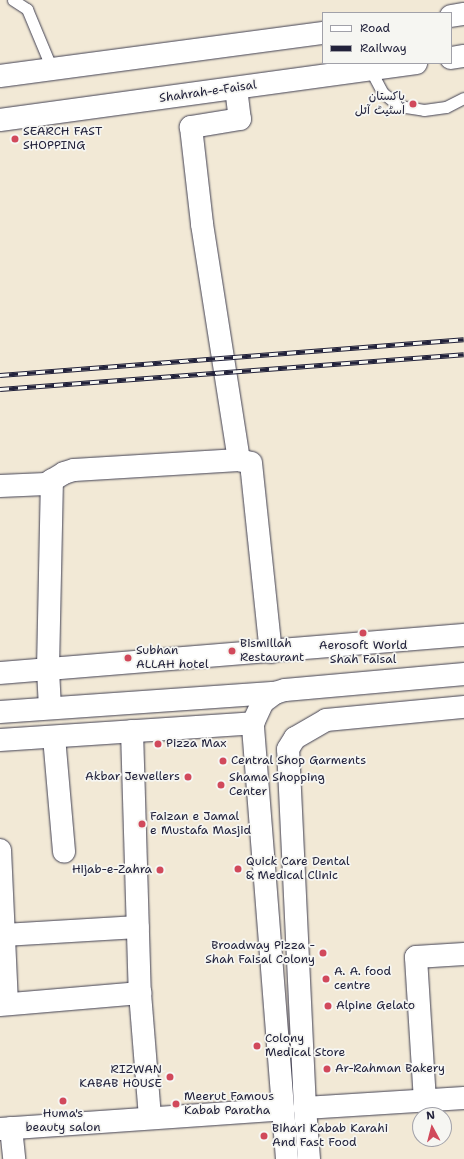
<!DOCTYPE html>
<meta charset="utf-8">
<style>
body{margin:0}
#map{position:relative;width:464px;height:1159px;overflow:hidden;background:#f2e9d6;font-family:"Shantell Sans","Playpen Sans Arabic",sans-serif}
div>[style]{position:absolute}
.roads{filter:drop-shadow(0 0 1px #414052) drop-shadow(0 0 1px #414052)}
.service>*{height:11px;margin:-5.5px;padding:0 5.5px;transform-origin:5.5px;border-radius:5.5px;background:#fff}
.minor>*{height:22px;margin:-11px;padding:0 11px;transform-origin:11px;border-radius:11px;background:#fff}
.tertiary>*{height:22px;margin:-11px;padding:0 11px;transform-origin:11px;border-radius:11px;background:#fff}
.primary>*{height:22px;margin:-11px;padding:0 11px;transform-origin:11px;border-radius:11px;background:#fff}
.trunk>*{height:22px;margin:-11px;padding:0 11px;transform-origin:11px;border-radius:11px;background:#fff}
.rail>*{height:4.5px;margin-top:-2.25px;transform-origin:0;background:repeating-linear-gradient(90deg,#f6f6f2 0 9px,#22223b 0 18px);box-sizing:border-box;border-block:1px solid #22223b}
.dots>*{width:11px;height:11px;translate:-50% -50%;box-sizing:border-box;border:2px solid #f6f6f2;border-radius:50%}
span{translate:-50% -50%;white-space:nowrap;text-align:center;line-height:1.15;-webkit-text-stroke:3.5px #f6f6f2;paint-order:stroke}
.street-label{font-size:12px;color:#22223b}
.poi-label{font-size:12px;color:#22223b}
.right{translate:-100% -50%;text-align:right}
.left{translate:0 -50%;text-align:left}
.legend{position:absolute;left:322px;top:12px;width:130px;height:52px;box-sizing:border-box;background:#f6f6f2;border:1px solid #a1a1a9;margin:0;padding:5px 7px;list-style:none;font-size:12px;color:#22223b}
.legend li{display:flex;align-items:center;gap:8px;height:20px}
.legend b{width:20px;border:1px solid #a1a1a9}
.north{position:absolute;left:412px;top:1107px;width:40px;height:40px;box-sizing:border-box;background:#f6f6f2;border:1px solid #a1a1a9;border-radius:50%;rotate:353deg;font-size:11px;font-weight:700;line-height:16px;text-align:center;color:#22223b}
.north::after{content:'';display:block;margin:auto;width:14px;height:18px;background:#d1495b;clip-path:polygon(50% 0,100% 100%,50% 72%,0 100%)}
</style>
<div id="map">
<div class="roads">
<div class="service">
<i style="left:13px;top:0;width:17px;rotate:33deg"></i>
<i style="left:27px;top:9px;width:65px;rotate:67.4deg"></i>
<i style="left:370px;top:69px;width:27px;rotate:62deg"></i>
<i style="left:383px;top:93px;width:21px;rotate:39deg"></i>
<i style="left:399px;top:106px;width:25px;rotate:9deg"></i>
<i style="left:424px;top:110px;width:22px;rotate:-8deg"></i>
<i style="left:446px;top:107px;width:20px;rotate:-27deg"></i>
</div>
<div class="minor">
<i style="left:236px;top:88px;width:31px;rotate:83deg"></i>
<i style="left:240px;top:119px;width:50px;rotate:170.7deg"></i>
<i style="left:191px;top:127px;width:98px;rotate:83.5deg"></i>
<i style="left:202px;top:224px;width:239px;rotate:81.1deg"></i>
<i style="left:0;top:486px;width:46px;rotate:-2.5deg"></i>
<i style="left:46px;top:484px;width:21px;rotate:-31deg"></i>
<i style="left:64px;top:473px;width:10px;rotate:-17deg"></i>
<i style="left:74px;top:470px;width:165px;rotate:-3.5deg"></i>
<i style="left:239px;top:460px;width:12px;rotate:14deg"></i>
<i style="left:251px;top:463px;width:190px;rotate:84deg"></i>
<i style="left:0;top:673px;width:466px;rotate:-4.7deg"></i>
<i style="left:50px;top:708px;width:39px;rotate:-93deg"></i>
<i style="left:48px;top:669px;width:189px;rotate:-88.8deg"></i>
<i style="left:132px;top:731px;width:262px;rotate:88.3deg"></i>
<i style="left:54px;top:737px;width:115px;rotate:85deg"></i>
<i style="left:0;top:850px;width:154px;rotate:87.4deg"></i>
<i style="left:4px;top:935px;width:134px;rotate:-3.4deg"></i>
<i style="left:0;top:1005px;width:141px;rotate:-4.9deg"></i>
<i style="left:140px;top:993px;width:124px;rotate:85.4deg"></i>
<i style="left:425px;top:1101px;width:144px;rotate:-93.6deg"></i>
<i style="left:416px;top:957px;width:48px;rotate:-3.6deg"></i>
<i style="left:11px;top:1128px;width:31px;rotate:84deg"></i>
<i style="left:0;top:1129px;width:284px;rotate:-4deg"></i>
</div>
<div class="tertiary">
<i style="left:0;top:712px;width:276px;rotate:-4deg"></i>
<i style="left:0;top:740px;width:254px;rotate:-3.8deg"></i>
<i style="left:305px;top:1108px;width:159px;rotate:-3.6deg"></i>
</div>
<div class="primary">
<i style="left:287px;top:1159px;width:437px;rotate:-94.5deg"></i>
<i style="left:253px;top:723px;width:23px;rotate:-65deg"></i>
<i style="left:263px;top:702px;width:15px;rotate:-37deg"></i>
<i style="left:275px;top:693px;width:10px;rotate:-17deg"></i>
<i style="left:285px;top:690px;width:180px;rotate:-5.1deg"></i>
<i style="left:309px;top:1159px;width:51px;rotate:-94.5deg"></i>
<i style="left:305px;top:1108px;width:359px;rotate:-92.7deg"></i>
<i style="left:288px;top:749px;width:13px;rotate:-58deg"></i>
<i style="left:295px;top:738px;width:36px;rotate:-30deg"></i>
<i style="left:326px;top:720px;width:139px;rotate:-5.4deg"></i>
</div>
<div class="trunk">
<i style="left:451px;top:16px;width:13px;rotate:-9deg"></i>
<i style="left:451px;top:58px;width:13px;rotate:-9deg"></i>
<i style="left:0;top:76px;width:326px;rotate:-7.6deg"></i>
<i style="left:0;top:120px;width:420px;rotate:-7.8deg"></i>
</div>
</div>
<div class="rail">
<i style="left:0;top:375px;width:465px;rotate:-4.4deg"></i>
<i style="left:0;top:389px;width:465px;rotate:-4.3deg"></i>
</div>
<div class="dots">
<i style="left:413px;top:104px;background:#d1495b"></i>
<i style="left:15px;top:139px;background:#d1495b"></i>
<i style="left:363px;top:633px;background:#d1495b"></i>
<i style="left:232px;top:651px;background:#d1495b"></i>
<i style="left:128px;top:658px;background:#d1495b"></i>
<i style="left:158px;top:744px;background:#d1495b"></i>
<i style="left:223px;top:761px;background:#d1495b"></i>
<i style="left:188px;top:777px;background:#d1495b"></i>
<i style="left:221px;top:785px;background:#d1495b"></i>
<i style="left:142px;top:824px;background:#d1495b"></i>
<i style="left:238px;top:869px;background:#d1495b"></i>
<i style="left:160px;top:870px;background:#d1495b"></i>
<i style="left:323px;top:953px;background:#d1495b"></i>
<i style="left:326px;top:979px;background:#d1495b"></i>
<i style="left:328px;top:1006px;background:#d1495b"></i>
<i style="left:257px;top:1046px;background:#d1495b"></i>
<i style="left:327px;top:1069px;background:#d1495b"></i>
<i style="left:170px;top:1077px;background:#d1495b"></i>
<i style="left:63px;top:1101px;background:#d1495b"></i>
<i style="left:176px;top:1104px;background:#d1495b"></i>
<i style="left:264px;top:1136px;background:#d1495b"></i>
</div>
<div class="street-label">
<span style="left:208px;top:92px;rotate:-8deg">Shahrah-e-Faisal</span>
</div>
<div class="poi-label">
<span class="right" style="left:405px;top:104px">پاکستان<br>اسٹیٹ آئل</span>
<span class="left" style="left:23px;top:139px">SEARCH FAST<br>SHOPPING</span>
<span class="left" style="left:240px;top:651px">Bismillah<br>Restaurant</span>
<span style="left:363px;top:653px">Aerosoft World<br>Shah Faisal</span>
<span class="left" style="left:136px;top:658px">Subhan<br>ALLAH hotel</span>
<span class="left" style="left:166px;top:744px">Pizza Max</span>
<span class="left" style="left:231px;top:761px">Central Shop Garments</span>
<span class="right" style="left:180px;top:777px">Akbar Jewellers</span>
<span class="left" style="left:229px;top:785px">Shama Shopping<br>Center</span>
<span class="left" style="left:150px;top:824px">Faizan e Jamal<br>e Mustafa Masjid</span>
<span class="left" style="left:246px;top:869px">Quick Care Dental<br>&amp; Medical Clinic</span>
<span class="right" style="left:152px;top:870px">Hijab-e-Zahra</span>
<span class="right" style="left:315px;top:953px">Broadway Pizza -<br>Shah Faisal Colony</span>
<span class="left" style="left:334px;top:979px">A. A. food<br>centre</span>
<span class="left" style="left:336px;top:1006px">Alpine Gelato</span>
<span class="left" style="left:265px;top:1046px">Colony<br>Medical Store</span>
<span class="left" style="left:335px;top:1069px">Ar-Rahman Bakery</span>
<span class="right" style="left:162px;top:1077px">RIZWAN<br>KABAB HOUSE</span>
<span class="left" style="left:184px;top:1104px">Meerut Famous<br>Kabab Paratha</span>
<span style="left:63px;top:1121px">Huma's<br>beauty salon</span>
<span class="left" style="left:272px;top:1136px">Bihari Kabab Karahi<br>And Fast Food</span>
</div>
<ul class="legend">
<li><b style="height:5px;background:#fff"></b>Road</li>
<li><b style="height:5px;background:#22223b"></b>Railway</li>
</ul>
<div class="north">N</div>
</div>
